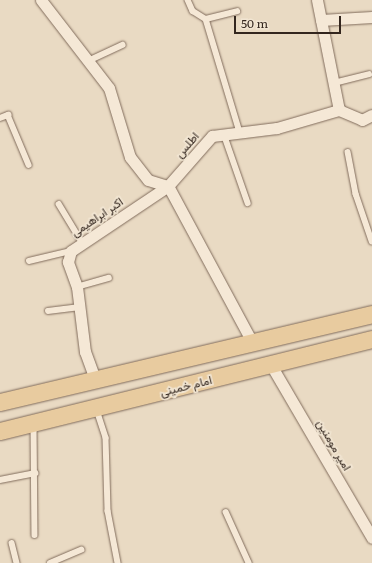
<!DOCTYPE html>
<meta charset="utf-8">
<style>
body{margin:0}
#map{position:relative;width:372px;height:563px;overflow:hidden;background:#e9dac3;font-family:Literata,Vazirmatn,serif}
div>[style]{position:absolute}
.roads{filter:drop-shadow(0 0 1px #816c5c) drop-shadow(0 0 1px #816c5c)}
.service>*{height:5.5px;margin:-2.75px;padding:0 2.75px;transform-origin:2.75px;border-radius:2.75px;background:#f5e8d6}
.minor>*{height:11px;margin:-5.5px;padding:0 5.5px;transform-origin:5.5px;border-radius:5.5px;background:#f5e8d6}
.primary>*{height:17px;margin:-8.5px;padding:0 8.5px;transform-origin:8.5px;border-radius:8.5px;background:#e8cb9f}
span{translate:-50% -50%;white-space:nowrap;text-align:center;line-height:1.15;-webkit-text-stroke:3.5px #f1e5d2;paint-order:stroke}
.street-label{font-size:12px;color:#33261e}
.scale{position:absolute;left:234px;top:16px;width:107px;height:18px;box-sizing:border-box;border:2px solid #33261e;border-top:0;padding-left:5px;font-size:12px;line-height:14px;white-space:nowrap;color:#33261e;-webkit-text-stroke:3px #f1e5d2;paint-order:stroke}
</style>
<div id="map">
<div class="roads">
<div class="service">
<i style="left:188px;top:0;width:12px;rotate:66deg"></i>
<i style="left:193px;top:11px;width:15px;rotate:32deg"></i>
<i style="left:206px;top:19px;width:118px;rotate:73.3deg"></i>
<i style="left:206px;top:19px;width:32px;rotate:-14deg"></i>
<i style="left:88px;top:61px;width:38px;rotate:-25deg"></i>
<i style="left:334px;top:83px;width:36px;rotate:-14deg"></i>
<i style="left:0;top:118px;width:9px;rotate:-21deg"></i>
<i style="left:8px;top:115px;width:54px;rotate:67.2deg"></i>
<i style="left:224px;top:134px;width:73px;rotate:70.8deg"></i>
<i style="left:348px;top:152px;width:43px;rotate:79.2deg"></i>
<i style="left:356px;top:194px;width:50px;rotate:71.2deg"></i>
<i style="left:59px;top:204px;width:44px;rotate:58.8deg"></i>
<i style="left:29px;top:261px;width:43px;rotate:-13.4deg"></i>
<i style="left:77px;top:287px;width:33px;rotate:-16deg"></i>
<i style="left:48px;top:311px;width:32px;rotate:-7deg"></i>
<i style="left:97px;top:410px;width:29px;rotate:72deg"></i>
<i style="left:106px;top:438px;width:73px;rotate:88.4deg"></i>
<i style="left:108px;top:511px;width:53px;rotate:79.1deg"></i>
<i style="left:34px;top:425px;width:110px;rotate:89.5deg"></i>
<i style="left:0;top:480px;width:36px;rotate:-11deg"></i>
<i style="left:226px;top:512px;width:56px;rotate:65.7deg"></i>
<i style="left:12px;top:543px;width:21px;rotate:76deg"></i>
<i style="left:50px;top:563px;width:34px;rotate:-23deg"></i>
</div>
<div class="minor">
<i style="left:41px;top:0;width:111px;rotate:52.3deg"></i>
<i style="left:109px;top:88px;width:72px;rotate:73.1deg"></i>
<i style="left:130px;top:157px;width:29px;rotate:52deg"></i>
<i style="left:148px;top:180px;width:21px;rotate:17deg"></i>
<i style="left:317px;top:0;width:112px;rotate:78.7deg"></i>
<i style="left:321px;top:20px;width:51px;rotate:-3.4deg"></i>
<i style="left:339px;top:110px;width:25px;rotate:23deg"></i>
<i style="left:362px;top:120px;width:11px;rotate:-27deg"></i>
<i style="left:251px;top:340px;width:175px;rotate:-118.3deg"></i>
<i style="left:168px;top:186px;width:67px;rotate:-48.7deg"></i>
<i style="left:212px;top:136px;width:65px;rotate:-7deg"></i>
<i style="left:277px;top:128px;width:65px;rotate:-16.2deg"></i>
<i style="left:271px;top:365px;width:200px;rotate:59.7deg"></i>
<i style="left:95px;top:379px;width:29px;rotate:-110deg"></i>
<i style="left:85px;top:352px;width:65px;rotate:-97deg"></i>
<i style="left:77px;top:287px;width:27px;rotate:-110deg"></i>
<i style="left:68px;top:262px;width:11px;rotate:-75deg"></i>
<i style="left:71px;top:251px;width:117px;rotate:-33.8deg"></i>
</div>
<div class="primary">
<i style="left:0;top:402px;width:382px;rotate:-13.3deg"></i>
<i style="left:0;top:431px;width:383px;rotate:-13.9deg"></i>
</div>
</div>
<div class="street-label">
<span style="left:187px;top:145px;rotate:-49deg">اطلس</span>
<span style="left:97px;top:217px;rotate:-34deg">اکبر ابراهیمی</span>
<span style="left:186px;top:386px;rotate:-14deg">امام خمینی</span>
<span style="left:334px;top:445px;rotate:60deg">امیر مومنین</span>
</div>
<div class="scale">50 m</div>
</div>
